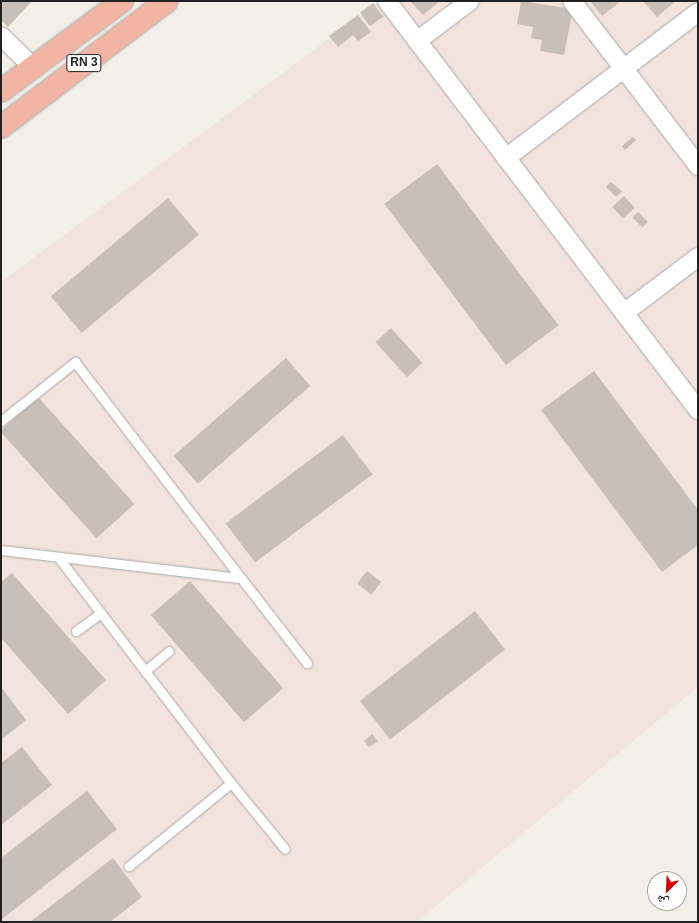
<!DOCTYPE html>
<meta charset="utf-8">
<style>
body{margin:0}
#map{position:relative;width:699px;height:923px;overflow:hidden;background:#f2efe9;font-family:Helvetica,"Noto Naskh Arabic",sans-serif}
div>[style]{position:absolute}
.military>*{inset:0;background:#f3e3dd}
.building>*{inset:0;background:#c7bfb8;transform-origin:0 0}
.roads{filter:drop-shadow(0 0 1px #a9a9a9) drop-shadow(0 0 1px #a9a9a9)}
.service>*{height:9px;margin:-4.5px;padding:0 4.5px;transform-origin:4.5px;border-radius:4.5px;background:#fff}
.minor>*{height:18px;margin:-9px;padding:0 9px;transform-origin:9px;border-radius:9px;background:#fff}
.trunk>*{height:22px;margin:-11px;padding:0 11px;transform-origin:11px;border-radius:11px;background:#f2b4a3}
span{translate:-50% -50%;white-space:nowrap;text-align:center;line-height:1.15;-webkit-text-stroke:3.5px #fff;paint-order:stroke}
.shield-label span{padding:1px 3px;background:#fff;border:1px solid;border-radius:3px;-webkit-text-stroke-width:0}
.shield-label{font-size:12px;color:#222;font-weight:700}
.frame{position:absolute;inset:0;border:2px solid #222;pointer-events:none}
.north{position:absolute;left:647px;top:871px;width:40px;height:40px;box-sizing:border-box;background:#fff;border:1px solid #a7a7a7;border-radius:50%;rotate:204deg;font-size:11px;font-weight:700;line-height:16px;text-align:center;color:#222}
.north::after{content:'';display:block;margin:auto;width:14px;height:18px;background:#d40000;clip-path:polygon(50% 0,100% 100%,50% 72%,0 100%)}
</style>
<div id="map">
<div class="military">
<i style="clip-path:polygon(380px 1px,698px 1px,698px 687px,417px 922px,1px 922px,1px 282px)"></i>
</div>
<div class="building">
<i style="clip-path:polygon(1px 1px,32px 1px,8px 27px,1px 20px)"></i>
<i style="clip-path:polygon(410px 1px,440px 1px,423px 15px)"></i>
<i style="clip-path:polygon(521px 1px,573px 9px,564px 55px,540px 51px,542px 40px,531px 38px,533px 27px,517px 24px)"></i>
<i style="clip-path:polygon(590px 1px,621px 1px,602px 16px)"></i>
<i style="clip-path:polygon(643px 1px,676px 1px,657px 17px)"></i>
<i style="left:373px;top:3px;width:17px;height:16px;rotate:54deg"></i>
<i style="clip-path:polygon(358px 15px,371px 32px,358px 41px,353px 35px,338px 47px,329px 36px)"></i>
<i style="clip-path:polygon(633px 137px,636px 140px,625px 150px,622px 146px)"></i>
<i style="left:437px;top:164px;width:202px;height:66px;rotate:53deg"></i>
<i style="clip-path:polygon(611px 182px,622px 191px,616px 197px,606px 187px)"></i>
<i style="left:624px;top:196px;width:16px;height:16px;rotate:47deg"></i>
<i style="left:168px;top:198px;width:48px;height:153px;rotate:50deg"></i>
<i style="left:638px;top:212px;width:14px;height:8px;rotate:45deg"></i>
<i style="left:391px;top:328px;width:47px;height:21px;rotate:48deg"></i>
<i style="left:286px;top:358px;width:37px;height:149px;rotate:49deg"></i>
<i style="clip-path:polygon(594px 371px,698px 510px,698px 545px,662px 572px,541px 410px)"></i>
<i style="left:38px;top:397px;width:144px;height:51px;rotate:48deg"></i>
<i style="left:343px;top:435px;width:49px;height:147px;rotate:53deg"></i>
<i style="left:367px;top:571px;width:18px;height:16px;rotate:38deg"></i>
<i style="clip-path:polygon(12px 573px,106px 680px,68px 714px,1px 638px,1px 582px)"></i>
<i style="left:190px;top:581px;width:142px;height:52px;rotate:49deg"></i>
<i style="left:475px;top:611px;width:49px;height:146px;rotate:52deg"></i>
<i style="clip-path:polygon(1px 687px,26px 720px,1px 740px)"></i>
<i style="clip-path:polygon(372px 734px,378px 741px,369px 747px,364px 741px)"></i>
<i style="clip-path:polygon(22px 747px,52px 785px,1px 825px,1px 763px)"></i>
<i style="clip-path:polygon(87px 791px,117px 829px,2px 919px,1px 858px)"></i>
<i style="clip-path:polygon(113px 858px,142px 897px,110px 922px,30px 922px)"></i>
</div>
<div class="roads">
<div class="service">
<i style="left:1px;top:421px;width:95px;rotate:-38.6deg"></i>
<i style="left:75px;top:362px;width:272px;rotate:52.5deg"></i>
<i style="left:1px;top:550px;width:242px;rotate:6.7deg"></i>
<i style="left:241px;top:578px;width:108px;rotate:52.2deg"></i>
<i style="left:58px;top:557px;width:285px;rotate:52.6deg"></i>
<i style="left:231px;top:783px;width:132px;rotate:140.9deg"></i>
<i style="left:76px;top:631px;width:31px;rotate:-36deg"></i>
<i style="left:145px;top:671px;width:31px;rotate:-40deg"></i>
<i style="left:231px;top:783px;width:85px;rotate:50.7deg"></i>
</div>
<div class="minor">
<i style="left:387px;top:1px;width:514px;rotate:52.75deg"></i>
<i style="left:572px;top:1px;width:208px;rotate:52.6deg"></i>
<i style="left:1px;top:36px;width:46px;rotate:44.1deg"></i>
<i style="left:417px;top:41px;width:66px;rotate:-37deg"></i>
<i style="left:506px;top:158px;width:241px;rotate:-37.2deg"></i>
<i style="left:624px;top:313px;width:93px;rotate:-37.1deg"></i>
</div>
<div class="trunk">
<i style="left:1px;top:91px;width:151px;rotate:-36.6deg"></i>
<i style="left:1px;top:127px;width:208px;rotate:-37.2deg"></i>
</div>
</div>
<div class="shield-label">
<span style="left:84px;top:63px">RN 3</span>
</div>
<div class="frame"></div>
<div class="north">ش</div>
</div>
